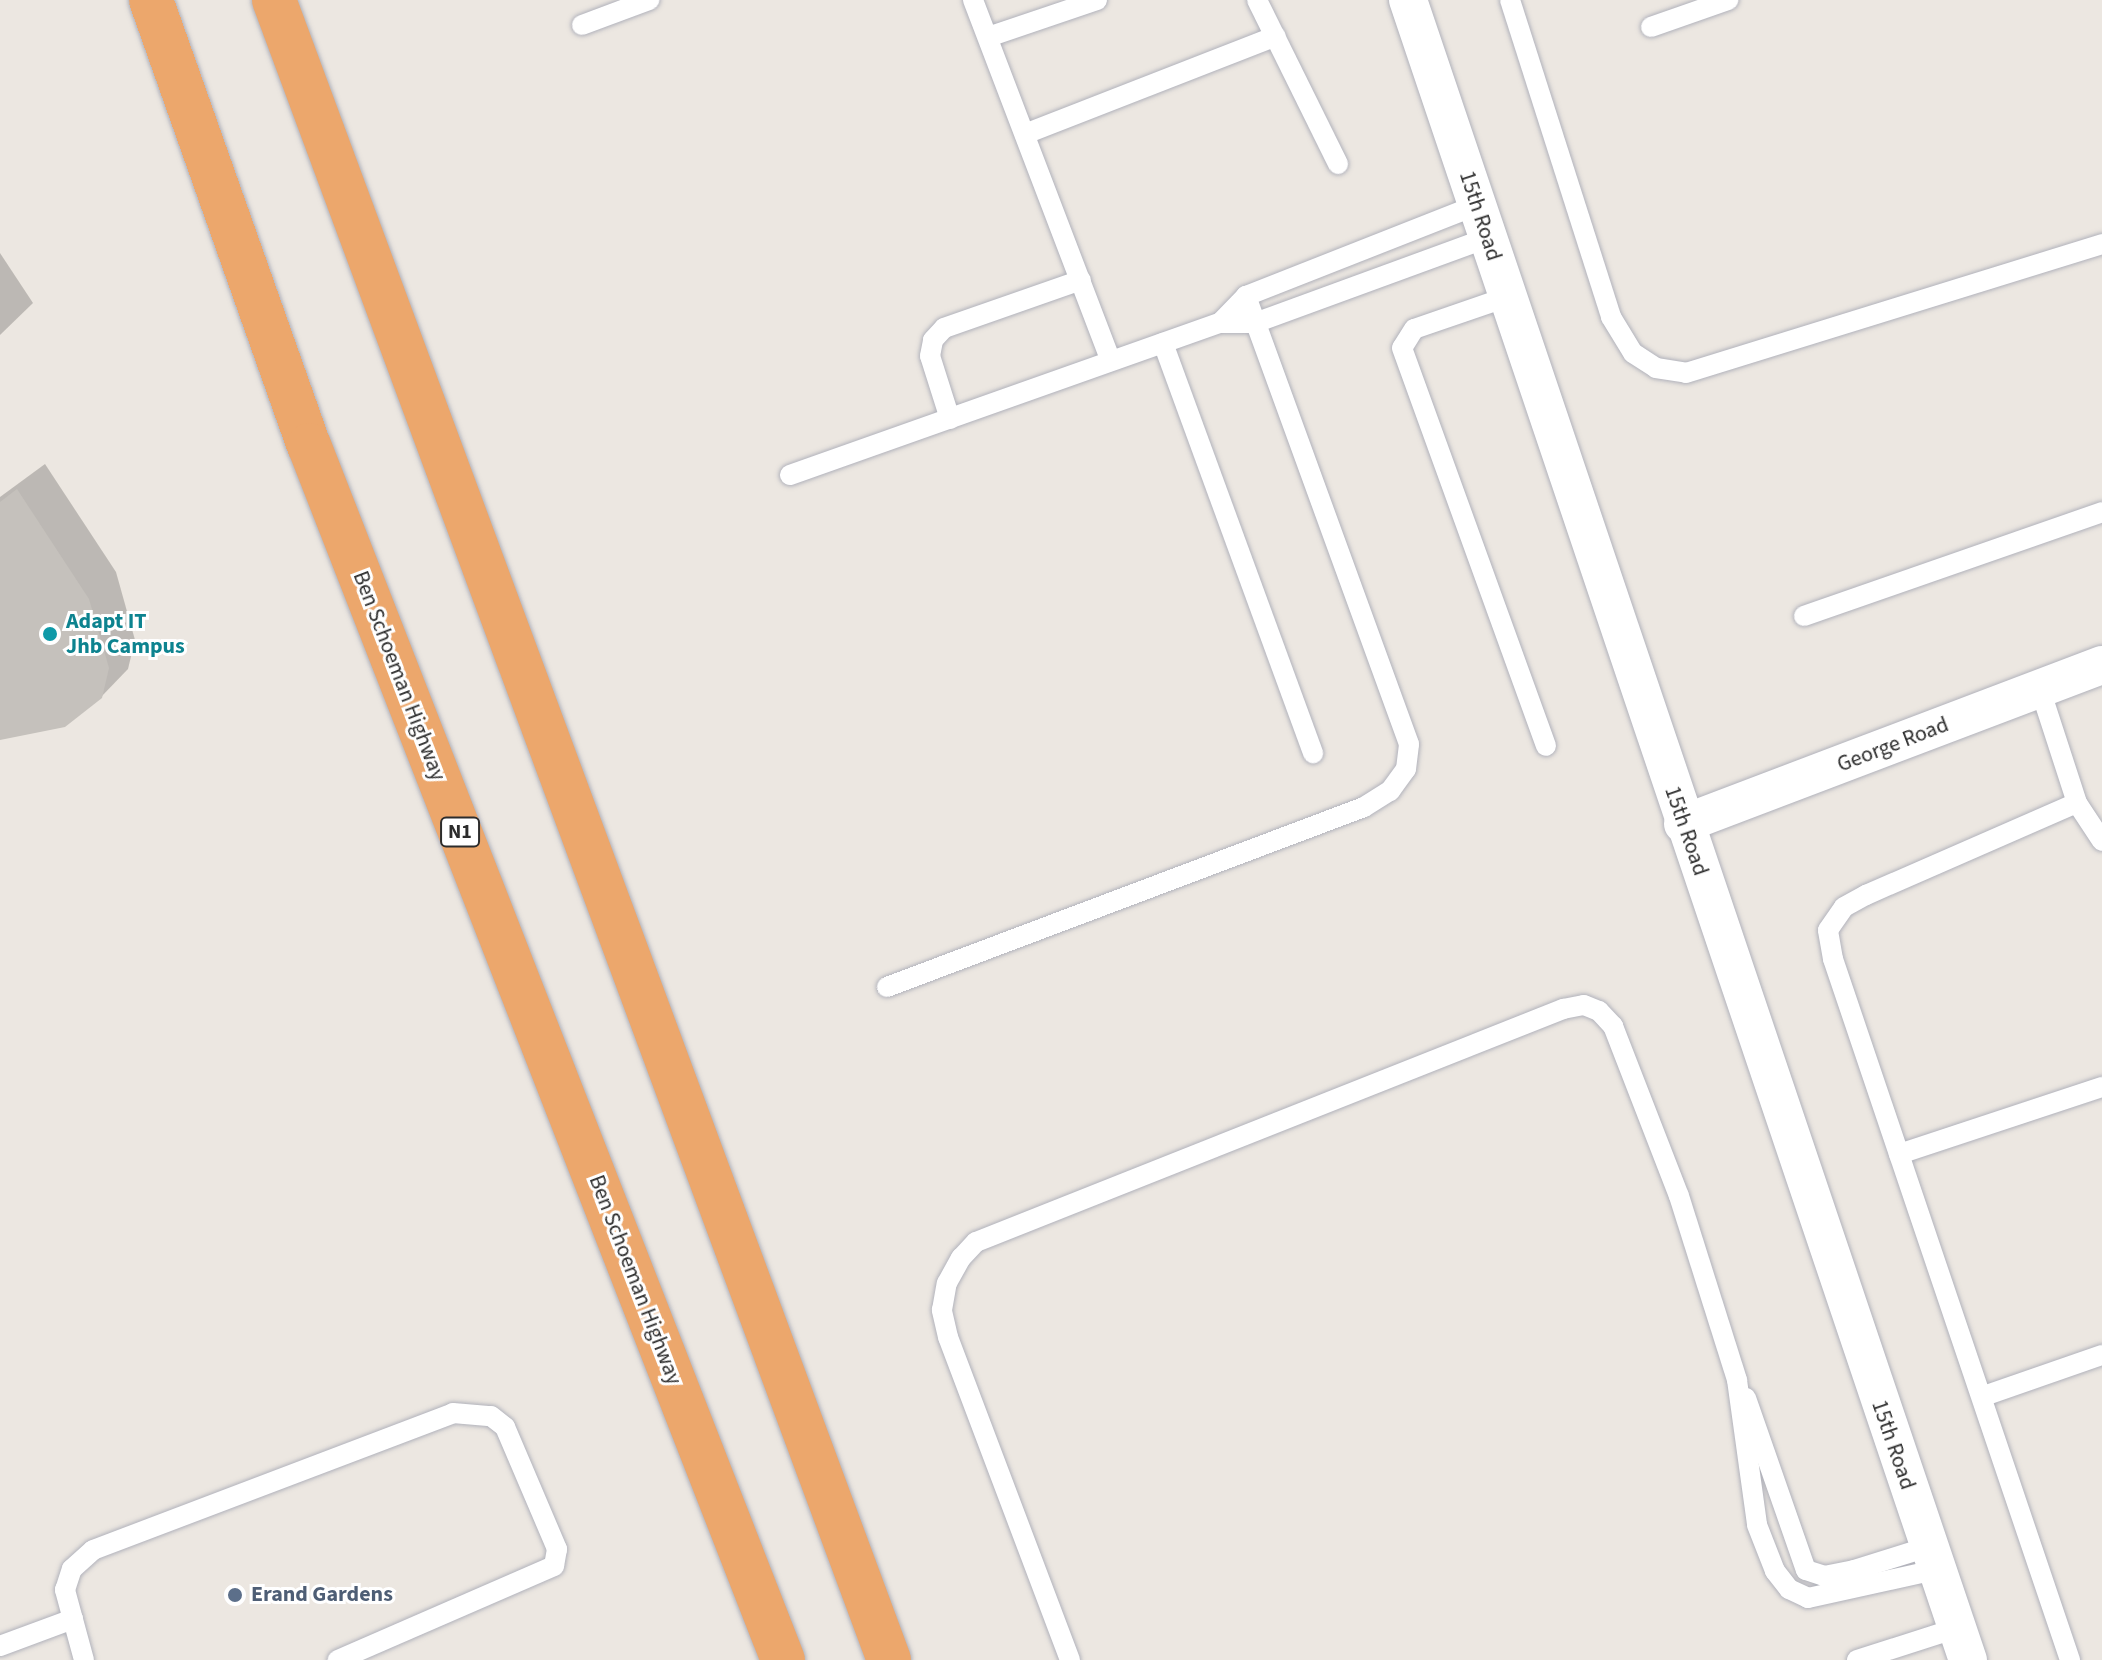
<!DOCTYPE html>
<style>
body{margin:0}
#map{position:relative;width:2102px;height:1660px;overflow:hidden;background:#ece7e1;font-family:"Source Sans 3",sans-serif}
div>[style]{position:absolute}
.shadow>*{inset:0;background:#0003}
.building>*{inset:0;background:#c5c1bc}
.roads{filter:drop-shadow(0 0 2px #b1b2bb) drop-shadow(0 0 2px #b1b2bb)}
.service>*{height:20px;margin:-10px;padding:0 10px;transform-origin:10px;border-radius:10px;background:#fff}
.minor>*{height:38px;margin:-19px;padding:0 19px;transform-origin:19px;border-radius:19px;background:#fff}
.motorway>*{height:44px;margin:-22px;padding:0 22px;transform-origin:22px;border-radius:22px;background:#eca76c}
.dots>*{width:22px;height:22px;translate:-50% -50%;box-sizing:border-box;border:4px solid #fff;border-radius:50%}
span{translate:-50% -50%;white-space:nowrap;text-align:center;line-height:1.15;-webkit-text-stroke:6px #fff;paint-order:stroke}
.shield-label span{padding:2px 6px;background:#fff;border:2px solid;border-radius:6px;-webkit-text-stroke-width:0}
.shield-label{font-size:20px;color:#2c2c2c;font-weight:700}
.street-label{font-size:22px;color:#2c2c2c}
.culture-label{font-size:22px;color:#0d838f;font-weight:700}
.left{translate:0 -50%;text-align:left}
.service-label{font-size:22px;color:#4e5e75;font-weight:700}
</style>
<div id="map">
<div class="shadow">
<i style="clip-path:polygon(0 253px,33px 303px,0 335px)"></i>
<i style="clip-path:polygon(45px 464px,116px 572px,135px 640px,128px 669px,101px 697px,0 738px,0 497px)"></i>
</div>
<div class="building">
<i style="clip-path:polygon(17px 489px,89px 599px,109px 668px,102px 698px,65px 727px,0 740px,0 502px)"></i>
</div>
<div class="roads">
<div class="service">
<i style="left:973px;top:0;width:386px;rotate:69.1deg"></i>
<i style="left:1257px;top:0;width:183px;rotate:63.7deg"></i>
<i style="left:1510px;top:0;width:333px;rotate:72.3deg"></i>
<i style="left:1611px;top:317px;width:42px;rotate:58.6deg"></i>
<i style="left:1633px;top:353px;width:27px;rotate:33deg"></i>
<i style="left:1656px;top:368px;width:30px;rotate:9deg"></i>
<i style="left:1686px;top:373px;width:436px;rotate:-17.2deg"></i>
<i style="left:582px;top:25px;width:72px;rotate:-20.5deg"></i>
<i style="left:1651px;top:27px;width:82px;rotate:-19.3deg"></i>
<i style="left:988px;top:37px;width:115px;rotate:-18.7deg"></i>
<i style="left:1025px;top:134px;width:269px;rotate:-21.3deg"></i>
<i style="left:1507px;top:297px;width:98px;rotate:161deg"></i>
<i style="left:1414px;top:329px;width:22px;rotate:122deg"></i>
<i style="left:1402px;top:348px;width:423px;rotate:70.1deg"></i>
<i style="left:1220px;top:323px;width:37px;rotate:-46deg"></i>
<i style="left:1246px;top:296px;width:248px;rotate:-21.5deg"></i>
<i style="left:1163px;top:343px;width:437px;rotate:69.9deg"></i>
<i style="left:950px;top:419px;width:66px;rotate:-107.6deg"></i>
<i style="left:930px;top:356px;width:16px;rotate:-79deg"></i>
<i style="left:933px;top:340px;width:16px;rotate:-47deg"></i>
<i style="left:944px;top:328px;width:145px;rotate:-19.3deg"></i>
<i style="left:790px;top:475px;width:456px;rotate:-19.5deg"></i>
<i style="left:1220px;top:323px;width:35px"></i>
<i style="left:1255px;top:323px;width:247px;rotate:-20.1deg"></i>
<i style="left:1804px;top:616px;width:316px;rotate:-19.2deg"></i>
<i style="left:2040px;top:689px;width:120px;rotate:72deg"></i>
<i style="left:2077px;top:803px;width:45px;rotate:56.7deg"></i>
<i style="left:887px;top:987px;width:510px;rotate:-20.67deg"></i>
<i style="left:1364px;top:807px;width:31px;rotate:-32deg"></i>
<i style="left:1390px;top:791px;width:27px;rotate:-54deg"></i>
<i style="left:1406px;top:769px;width:25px;rotate:-83deg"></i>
<i style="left:1409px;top:744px;width:477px;rotate:-110deg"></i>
<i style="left:1899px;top:1154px;width:214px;rotate:-18.3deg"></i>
<i style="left:1984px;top:1396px;width:125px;rotate:-19.2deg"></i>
<i style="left:1746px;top:1398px;width:182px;rotate:70.8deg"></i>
<i style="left:1806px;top:1570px;width:19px;rotate:18deg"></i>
<i style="left:1824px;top:1576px;width:31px;rotate:-11deg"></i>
<i style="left:1854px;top:1570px;width:77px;rotate:-17.3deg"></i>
<i style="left:0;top:1646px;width:78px;rotate:-20.3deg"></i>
<i style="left:84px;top:1660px;width:73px;rotate:-105.2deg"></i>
<i style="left:65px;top:1590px;width:22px;rotate:-72deg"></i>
<i style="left:72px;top:1569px;width:28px;rotate:-42deg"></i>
<i style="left:93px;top:1550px;width:385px;rotate:-20.8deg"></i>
<i style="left:453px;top:1413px;width:38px;rotate:5deg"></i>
<i style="left:491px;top:1416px;width:18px;rotate:38deg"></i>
<i style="left:505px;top:1427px;width:133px;rotate:66.9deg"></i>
<i style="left:557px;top:1549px;width:17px;rotate:100deg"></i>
<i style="left:554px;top:1566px;width:236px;rotate:156.5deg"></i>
<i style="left:1070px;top:1660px;width:345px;rotate:-110.7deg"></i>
<i style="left:948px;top:1337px;width:28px;rotate:-103deg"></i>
<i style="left:942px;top:1310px;width:27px;rotate:-80deg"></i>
<i style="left:947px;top:1283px;width:29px;rotate:-61deg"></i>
<i style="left:961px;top:1258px;width:22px;rotate:-47deg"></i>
<i style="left:976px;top:1242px;width:632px;rotate:-21.65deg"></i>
<i style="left:1563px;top:1009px;width:21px;rotate:-11deg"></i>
<i style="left:1584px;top:1005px;width:16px;rotate:22deg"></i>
<i style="left:1599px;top:1011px;width:21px;rotate:47deg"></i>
<i style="left:1613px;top:1026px;width:182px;rotate:68.8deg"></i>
<i style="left:1679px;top:1196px;width:193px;rotate:72.5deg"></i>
<i style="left:1737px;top:1380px;width:146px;rotate:82.1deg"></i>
<i style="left:1757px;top:1525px;width:49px;rotate:68.6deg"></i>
<i style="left:1775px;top:1571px;width:23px;rotate:52deg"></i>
<i style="left:1789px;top:1589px;width:21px;rotate:25deg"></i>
<i style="left:1808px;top:1598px;width:130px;rotate:-12.4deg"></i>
<i style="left:1857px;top:1660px;width:105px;rotate:-17.7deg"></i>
<i style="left:2070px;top:1660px;width:740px;rotate:-108.68deg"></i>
<i style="left:1833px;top:959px;width:29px;rotate:-100deg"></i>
<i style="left:1828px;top:930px;width:28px;rotate:-55deg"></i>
<i style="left:1844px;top:907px;width:25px;rotate:-29deg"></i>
<i style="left:1866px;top:895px;width:230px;rotate:-23.6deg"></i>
</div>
<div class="minor">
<i style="left:1408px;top:0;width:1752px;rotate:71.36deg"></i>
<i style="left:1683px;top:824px;width:448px;rotate:-20.8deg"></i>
</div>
<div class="motorway">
<i style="left:151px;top:0;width:472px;rotate:70.5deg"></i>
<i style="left:309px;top:445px;width:1304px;rotate:68.69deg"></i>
<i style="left:274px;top:0;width:1770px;rotate:69.67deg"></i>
</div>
</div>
<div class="dots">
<i style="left:50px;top:634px;background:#0f9aa8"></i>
<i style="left:235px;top:1595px;background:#5c6f8a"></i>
</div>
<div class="shield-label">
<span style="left:460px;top:832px">N1</span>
</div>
<div class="street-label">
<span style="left:1480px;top:216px;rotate:72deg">15th Road</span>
<span style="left:399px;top:676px;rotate:69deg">Ben Schoeman Highway</span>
<span style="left:1893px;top:745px;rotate:-21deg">George Road</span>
<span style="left:1686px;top:831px;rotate:71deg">15th Road</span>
<span style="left:635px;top:1280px;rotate:69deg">Ben Schoeman Highway</span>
<span style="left:1893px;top:1445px;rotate:71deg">15th Road</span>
</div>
<div class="culture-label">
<span class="left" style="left:66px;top:634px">Adapt IT<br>Jhb Campus</span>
</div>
<div class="service-label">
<span class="left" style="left:251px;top:1595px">Erand Gardens</span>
</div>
</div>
